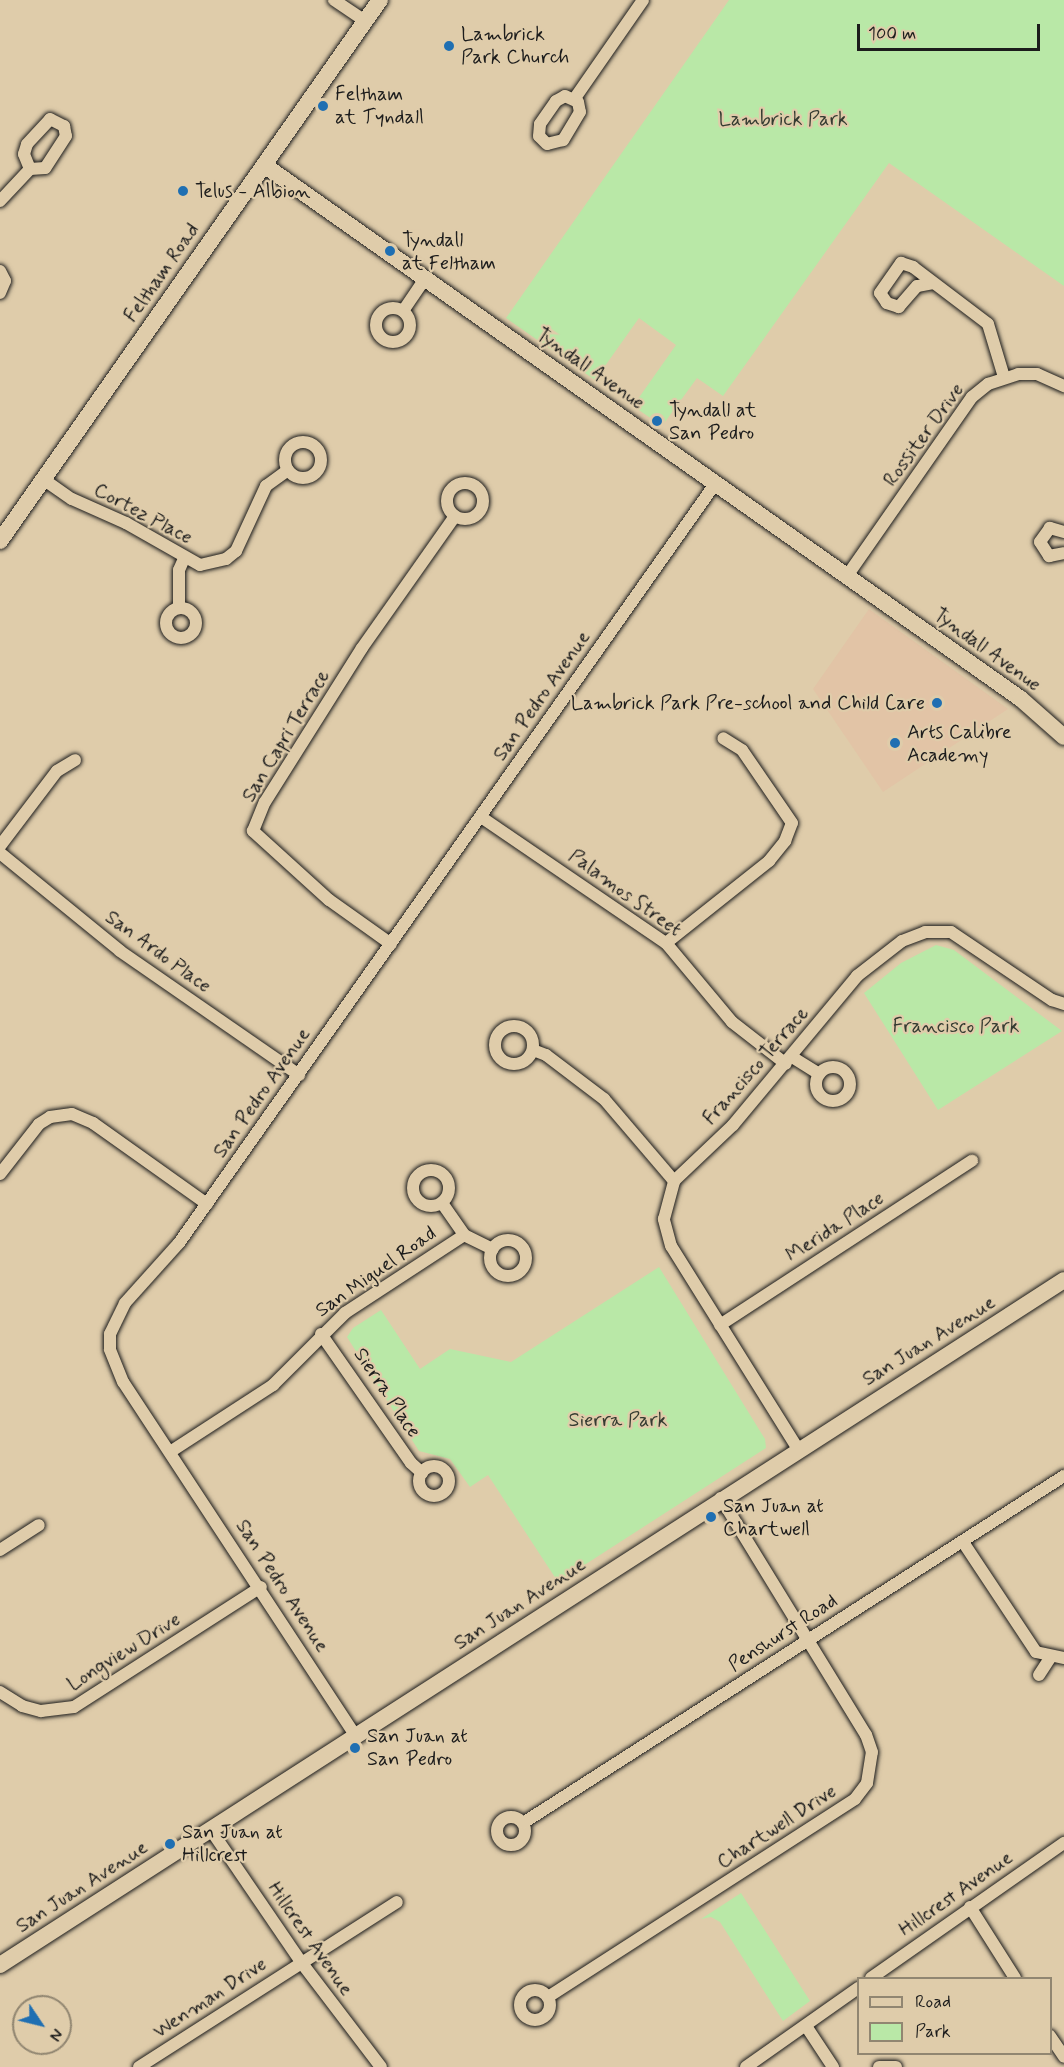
<!DOCTYPE html>
<style>
body{margin:0}
#map{position:relative;width:1064px;height:2067px;overflow:hidden;background:#dfccaa;font-family:Mynerve,sans-serif}
div>[style]{position:absolute}
.built>*{inset:0;background:#e2c4a6}
.green>*{inset:0;background:#b9e8a7}
.roads{filter:drop-shadow(0 0 2px #1c1c1c) drop-shadow(0 0 2px #1c1c1c)}
.street>*{height:12px;margin:-6px;padding:0 6px;transform-origin:6px;border-radius:6px;background:#dfccaa}
.street>.ring{margin:-6px;padding:0;box-sizing:content-box;background:none;border:12px solid #dfccaa;border-radius:50%}
.secondary>*{height:16px;margin:-8px;padding:0 8px;transform-origin:8px;border-radius:8px;background:#dfccaa}
.dots>*{width:16px;height:16px;translate:-50% -50%;box-sizing:border-box;border:3px solid #dfccaa;border-radius:50%}
span{translate:-50% -50%;white-space:nowrap;text-align:center;line-height:1.15;-webkit-text-stroke:4.5px #dfccaa;paint-order:stroke}
.poi-label{font-size:20px;color:#1c1c1c}
.left{translate:0 -50%;text-align:left}
.right{translate:-100% -50%;text-align:right}
.park-label{font-size:20px;color:#343b31}
.street-label{font-size:20px;color:#1c1c1c}
.legend{position:absolute;left:857px;top:1977px;width:195px;height:78px;box-sizing:border-box;background:#dfccaa;border:2px solid #918671;margin:0;padding:8px 10px;list-style:none;font-size:18px;color:#1c1c1c}
.legend li{display:flex;align-items:center;gap:12px;height:30px}
.legend b{width:30px;border:2px solid #918671}
.north{position:absolute;left:12px;top:1995px;width:60px;height:60px;box-sizing:border-box;background:#dfccaa;border:2px solid #918671;border-radius:50%;rotate:125deg;font-size:16px;font-weight:700;line-height:24px;text-align:center;color:#1c1c1c}
.north::after{content:'';display:block;margin:auto;width:21px;height:27px;background:#1f6fb2;clip-path:polygon(50% 0,100% 100%,50% 72%,0 100%)}
.scale{position:absolute;left:857px;top:24px;width:183px;height:27px;box-sizing:border-box;border:3px solid #1c1c1c;border-top:0;padding-left:8px;font-size:18px;line-height:21px;white-space:nowrap;color:#1c1c1c;-webkit-text-stroke:4px #dfccaa;paint-order:stroke}
</style>
<div id="map">
<div class="built">
<i style="clip-path:polygon(869px 609px,1008px 709px,883px 792px,813px 689px)"></i>
</div>
<div class="green">
<i style="clip-path:polygon(729px 0,1064px 0,1064px 286px,889px 163px,723px 396px,697px 378px,662px 426px,633px 406px,676px 345px,639px 318px,595px 380px,506px 318px)"></i>
<i style="clip-path:polygon(936px 945px,954px 950px,1062px 1031px,938px 1110px,864px 993px,901px 963px)"></i>
<i style="clip-path:polygon(659px 1267px,765px 1439px,766px 1448px,558px 1582px,488px 1475px,470px 1487px,450px 1459px,419px 1451px,347px 1337px,353px 1328px,381px 1310px,420px 1369px,450px 1349px,511px 1362px)"></i>
<i style="clip-path:polygon(741px 1893px,810px 2001px,783px 2021px,720px 1922px,711px 1917px,701px 1919px)"></i>
</div>
<div class="roads">
<div class="street">
<i style="left:334px;top:0;width:37px;rotate:34deg"></i>
<i style="left:565px;top:96px;width:14px;rotate:25deg"></i>
<i style="left:578px;top:102px;width:10px;rotate:79deg"></i>
<i style="left:580px;top:112px;width:33px;rotate:121deg"></i>
<i style="left:563px;top:140px;width:16px;rotate:166deg"></i>
<i style="left:547px;top:144px;width:11px;rotate:-135deg"></i>
<i style="left:539px;top:136px;width:12px;rotate:-85deg"></i>
<i style="left:540px;top:124px;width:28px;rotate:-55deg"></i>
<i style="left:556px;top:101px;width:10px;rotate:-29deg"></i>
<i style="left:575px;top:98px;width:119px;rotate:-55.2deg"></i>
<i style="left:50px;top:119px;width:16px;rotate:27deg"></i>
<i style="left:64px;top:126px;width:10px;rotate:79deg"></i>
<i style="left:66px;top:136px;width:38px;rotate:123deg"></i>
<i style="left:45px;top:168px;width:15px;rotate:176deg"></i>
<i style="left:30px;top:169px;width:16px;rotate:-112deg"></i>
<i style="left:24px;top:154px;width:10px;rotate:-73deg"></i>
<i style="left:27px;top:144px;width:34px;rotate:-47deg"></i>
<i style="left:0;top:201px;width:44px;rotate:-46.8deg"></i>
<i style="left:0;top:271px;width:11px;rotate:63deg"></i>
<i style="left:5px;top:281px;width:13px;rotate:113deg"></i>
<i style="left:933px;top:283px;width:16px;rotate:169deg"></i>
<i style="left:917px;top:286px;width:28px;rotate:131deg"></i>
<i style="left:899px;top:307px;width:13px;rotate:-162deg"></i>
<i style="left:887px;top:303px;width:12px;rotate:-125deg"></i>
<i style="left:880px;top:293px;width:37px;rotate:-55deg"></i>
<i style="left:901px;top:263px;width:13px;rotate:18deg"></i>
<i style="left:913px;top:267px;width:94px;rotate:37.2deg"></i>
<i style="left:988px;top:324px;width:55px;rotate:73.2deg"></i>
<i class="ring" style="left:376px;top:308px;width:22px;height:22px"></i>
<i style="left:403px;top:311px;width:41px;rotate:-55.9deg"></i>
<i class="ring" style="left:285px;top:442px;width:24px;height:24px"></i>
<i style="left:43px;top:479px;width:35px;rotate:35deg"></i>
<i style="left:72px;top:499px;width:59px;rotate:24deg"></i>
<i style="left:126px;top:523px;width:85px;rotate:29.6deg"></i>
<i style="left:200px;top:565px;width:27px;rotate:-13deg"></i>
<i style="left:226px;top:559px;width:13px;rotate:-39deg"></i>
<i style="left:236px;top:551px;width:72px;rotate:-65.2deg"></i>
<i style="left:266px;top:486px;width:27px;rotate:-36deg"></i>
<i class="ring" style="left:447px;top:483px;width:24px;height:24px"></i>
<i style="left:1064px;top:532px;width:15px;rotate:-164deg"></i>
<i style="left:1050px;top:528px;width:17px;rotate:126deg"></i>
<i style="left:1040px;top:542px;width:17px;rotate:57deg"></i>
<i style="left:1049px;top:556px;width:15px;rotate:-11deg"></i>
<i style="left:847px;top:576px;width:218px;rotate:-55.1deg"></i>
<i style="left:972px;top:397px;width:21px;rotate:-39deg"></i>
<i style="left:988px;top:384px;width:32px;rotate:-18deg"></i>
<i style="left:1018px;top:374px;width:19px"></i>
<i style="left:1037px;top:374px;width:30px;rotate:24deg"></i>
<i class="ring" style="left:166px;top:608px;width:18px;height:18px"></i>
<i style="left:179px;top:608px;width:38px;rotate:-90deg"></i>
<i style="left:179px;top:570px;width:12px;rotate:-66deg"></i>
<i style="left:481px;top:817px;width:224px;rotate:34.3deg"></i>
<i style="left:666px;top:943px;width:103px;rotate:50.1deg"></i>
<i style="left:732px;top:1022px;width:68px;rotate:37.9deg"></i>
<i style="left:0;top:846px;width:94px;rotate:-52.8deg"></i>
<i style="left:57px;top:771px;width:21px;rotate:-31deg"></i>
<i style="left:0;top:853px;width:155px;rotate:39.2deg"></i>
<i style="left:120px;top:951px;width:218px;rotate:34.7deg"></i>
<i style="left:666px;top:943px;width:132px;rotate:-38.5deg"></i>
<i style="left:769px;top:861px;width:26px;rotate:-51deg"></i>
<i style="left:785px;top:841px;width:19px;rotate:-69deg"></i>
<i style="left:792px;top:823px;width:88px;rotate:-124.4deg"></i>
<i style="left:742px;top:750px;width:22px;rotate:-148deg"></i>
<i style="left:391px;top:944px;width:76px;rotate:-144.6deg"></i>
<i style="left:329px;top:900px;width:103px;rotate:-137.8deg"></i>
<i style="left:253px;top:831px;width:31px;rotate:-68deg"></i>
<i style="left:265px;top:802px;width:182px;rotate:-57.8deg"></i>
<i style="left:362px;top:648px;width:161px;rotate:-54.8deg"></i>
<i class="ring" style="left:495px;top:1026px;width:26px;height:26px"></i>
<i style="left:533px;top:1050px;width:14px;rotate:21deg"></i>
<i style="left:546px;top:1055px;width:73px;rotate:37.2deg"></i>
<i style="left:604px;top:1099px;width:108px;rotate:49.5deg"></i>
<i style="left:792px;top:1057px;width:32px;rotate:32deg"></i>
<i class="ring" style="left:816px;top:1067px;width:22px;height:22px"></i>
<i class="ring" style="left:413px;top:1170px;width:24px;height:24px"></i>
<i style="left:0;top:1174px;width:63px;rotate:-52deg"></i>
<i style="left:39px;top:1124px;width:13px;rotate:-32deg"></i>
<i style="left:50px;top:1117px;width:22px;rotate:-8deg"></i>
<i style="left:72px;top:1114px;width:23px;rotate:23deg"></i>
<i style="left:93px;top:1123px;width:140px;rotate:35.4deg"></i>
<i style="left:442px;top:1203px;width:39px;rotate:55deg"></i>
<i style="left:464px;top:1235px;width:32px;rotate:26deg"></i>
<i class="ring" style="left:490px;top:1240px;width:24px;height:24px"></i>
<i style="left:720px;top:1325px;width:301px;rotate:-33.1deg"></i>
<i style="left:321px;top:1334px;width:157px;rotate:55.1deg"></i>
<i style="left:411px;top:1463px;width:15px;rotate:42deg"></i>
<i style="left:798px;top:1449px;width:239px;rotate:-122deg"></i>
<i style="left:671px;top:1246px;width:28px;rotate:-105deg"></i>
<i style="left:664px;top:1219px;width:39px;rotate:-75deg"></i>
<i style="left:674px;top:1181px;width:81px;rotate:-43.5deg"></i>
<i style="left:733px;top:1125px;width:194px;rotate:-50.2deg"></i>
<i style="left:857px;top:976px;width:57px;rotate:-37.9deg"></i>
<i style="left:902px;top:941px;width:25px;rotate:-21deg"></i>
<i style="left:925px;top:932px;width:26px"></i>
<i style="left:951px;top:932px;width:122px;rotate:34deg"></i>
<i style="left:1052px;top:1000px;width:13px;rotate:18deg"></i>
<i style="left:170px;top:1452px;width:123px;rotate:-33deg"></i>
<i style="left:273px;top:1385px;width:102px;rotate:-45deg"></i>
<i style="left:345px;top:1313px;width:142px;rotate:-33.2deg"></i>
<i class="ring" style="left:419px;top:1466px;width:18px;height:18px"></i>
<i style="left:963px;top:1542px;width:132px;rotate:56.4deg"></i>
<i style="left:1036px;top:1652px;width:29px;rotate:12deg"></i>
<i style="left:0;top:1550px;width:46px;rotate:-32.7deg"></i>
<i style="left:1039px;top:1675px;width:20px;rotate:-57deg"></i>
<i style="left:0;top:1692px;width:26px;rotate:32deg"></i>
<i style="left:22px;top:1706px;width:20px;rotate:15deg"></i>
<i style="left:41px;top:1711px;width:33px;rotate:-7deg"></i>
<i style="left:74px;top:1707px;width:222px;rotate:-32.7deg"></i>
<i style="left:355px;top:1735px;width:422px;rotate:-123.3deg"></i>
<i style="left:123px;top:1382px;width:35px;rotate:-112deg"></i>
<i style="left:110px;top:1349px;width:15px;rotate:-90deg"></i>
<i style="left:110px;top:1334px;width:34px;rotate:-64deg"></i>
<i style="left:125px;top:1303px;width:81px;rotate:-48deg"></i>
<i style="left:179px;top:1243px;width:929px;rotate:-54.77deg"></i>
<i class="ring" style="left:497px;top:1817px;width:16px;height:16px"></i>
<i style="left:523px;top:1823px;width:643px;rotate:-32.68deg"></i>
<i style="left:211px;top:1830px;width:160px;rotate:55.7deg"></i>
<i style="left:301px;top:1962px;width:132px;rotate:52.7deg"></i>
<i style="left:970px;top:1907px;width:84px;rotate:57.6deg"></i>
<i style="left:871px;top:1978px;width:236px;rotate:-35deg"></i>
<i class="ring" style="left:520px;top:1990px;width:18px;height:18px"></i>
<i style="left:548px;top:1997px;width:365px;rotate:-32.8deg"></i>
<i style="left:855px;top:1799px;width:20px;rotate:-53deg"></i>
<i style="left:867px;top:1783px;width:31px;rotate:-81deg"></i>
<i style="left:872px;top:1752px;width:18px;rotate:-109deg"></i>
<i style="left:866px;top:1735px;width:278px;rotate:-121.5deg"></i>
<i style="left:806px;top:2026px;width:49px;rotate:56.6deg"></i>
<i style="left:1050px;top:2036px;width:25px;rotate:56deg"></i>
<i style="left:139px;top:2067px;width:306px;rotate:-32.6deg"></i>
<i style="left:746px;top:2067px;width:137px;rotate:-35.2deg"></i>
<i style="left:879px;top:2067px;width:17px"></i>
</div>
<div class="secondary">
<i style="left:264px;top:165px;width:926px;rotate:35.2deg"></i>
<i style="left:1021px;top:699px;width:57px;rotate:41.5deg"></i>
<i style="left:0;top:541px;width:661px;rotate:-54.92deg"></i>
<i style="left:0;top:1965px;width:1265px;rotate:-32.77deg"></i>
</div>
</div>
<div class="dots">
<i style="left:449px;top:46px;background:#1f6fb2"></i>
<i style="left:323px;top:106px;background:#1f6fb2"></i>
<i style="left:183px;top:191px;background:#1f6fb2"></i>
<i style="left:390px;top:251px;background:#1f6fb2"></i>
<i style="left:657px;top:421px;background:#1f6fb2"></i>
<i style="left:937px;top:703px;background:#1f6fb2"></i>
<i style="left:895px;top:743px;background:#1f6fb2"></i>
<i style="left:711px;top:1517px;background:#1f6fb2"></i>
<i style="left:355px;top:1748px;background:#1f6fb2"></i>
<i style="left:170px;top:1844px;background:#1f6fb2"></i>
</div>
<div class="poi-label">
<span class="left" style="left:461px;top:46px">Lambrick<br>Park Church</span>
<span class="left" style="left:335px;top:106px">Feltham<br>at Tyndall</span>
<span class="left" style="left:195px;top:191px">Telus - Albion</span>
<span class="left" style="left:402px;top:252px">Tyndall<br>at Feltham</span>
<span class="left" style="left:669px;top:422px">Tyndall at<br>San Pedro</span>
<span class="right" style="left:925px;top:703px">Lambrick Park Pre-school and Child Care</span>
<span class="left" style="left:907px;top:744px">Arts Calibre<br>Academy</span>
<span class="left" style="left:723px;top:1518px">San Juan at<br>Chartwell</span>
<span class="left" style="left:367px;top:1748px">San Juan at<br>San Pedro</span>
<span class="left" style="left:182px;top:1844px">San Juan at<br>Hillcrest</span>
</div>
<div class="park-label">
<span style="left:783px;top:119px">Lambrick Park</span>
<span style="left:956px;top:1026px">Francisco Park</span>
<span style="left:618px;top:1420px">Sierra Park</span>
</div>
<div class="street-label">
<span style="left:162px;top:273px;rotate:-55deg">Feltham Road</span>
<span style="left:590px;top:369px;rotate:35deg">Tyndall Avenue</span>
<span style="left:924px;top:435px;rotate:-54deg">Rossiter Drive</span>
<span style="left:143px;top:514px;rotate:28deg">Cortez Place</span>
<span style="left:987px;top:650px;rotate:36deg">Tyndall Avenue</span>
<span style="left:542px;top:696px;rotate:-55deg">San Pedro Avenue</span>
<span style="left:286px;top:736px;rotate:-59deg">San Capri Terrace</span>
<span style="left:625px;top:893px;rotate:36deg">Palamos Street</span>
<span style="left:158px;top:952px;rotate:36deg">San Ardo Place</span>
<span style="left:756px;top:1066px;rotate:-49deg">Francisco Terrace</span>
<span style="left:262px;top:1093px;rotate:-55deg">San Pedro Avenue</span>
<span style="left:835px;top:1227px;rotate:-33deg">Merida Place</span>
<span style="left:376px;top:1272px;rotate:-35deg">San Miguel Road</span>
<span style="left:929px;top:1341px;rotate:-32deg">San Juan Avenue</span>
<span style="left:387px;top:1393px;rotate:56deg">Sierra Place</span>
<span style="left:282px;top:1586px;rotate:57deg">San Pedro Avenue</span>
<span style="left:520px;top:1604px;rotate:-33deg">San Juan Avenue</span>
<span style="left:783px;top:1633px;rotate:-33deg">Penshurst Road</span>
<span style="left:124px;top:1652px;rotate:-32deg">Longview Drive</span>
<span style="left:777px;top:1827px;rotate:-33deg">Chartwell Drive</span>
<span style="left:82px;top:1887px;rotate:-33deg">San Juan Avenue</span>
<span style="left:956px;top:1894px;rotate:-35deg">Hillcrest Avenue</span>
<span style="left:310px;top:1939px;rotate:55deg">Hillcrest Avenue</span>
<span style="left:210px;top:1998px;rotate:-33deg">Wenman Drive</span>
</div>
<ul class="legend">
<li><b style="height:8px;background:#dfccaa"></b>Road</li>
<li><b style="height:16px;background:#b9e8a7"></b>Park</li>
</ul>
<div class="north">N</div>
<div class="scale">100 m</div>
</div>
